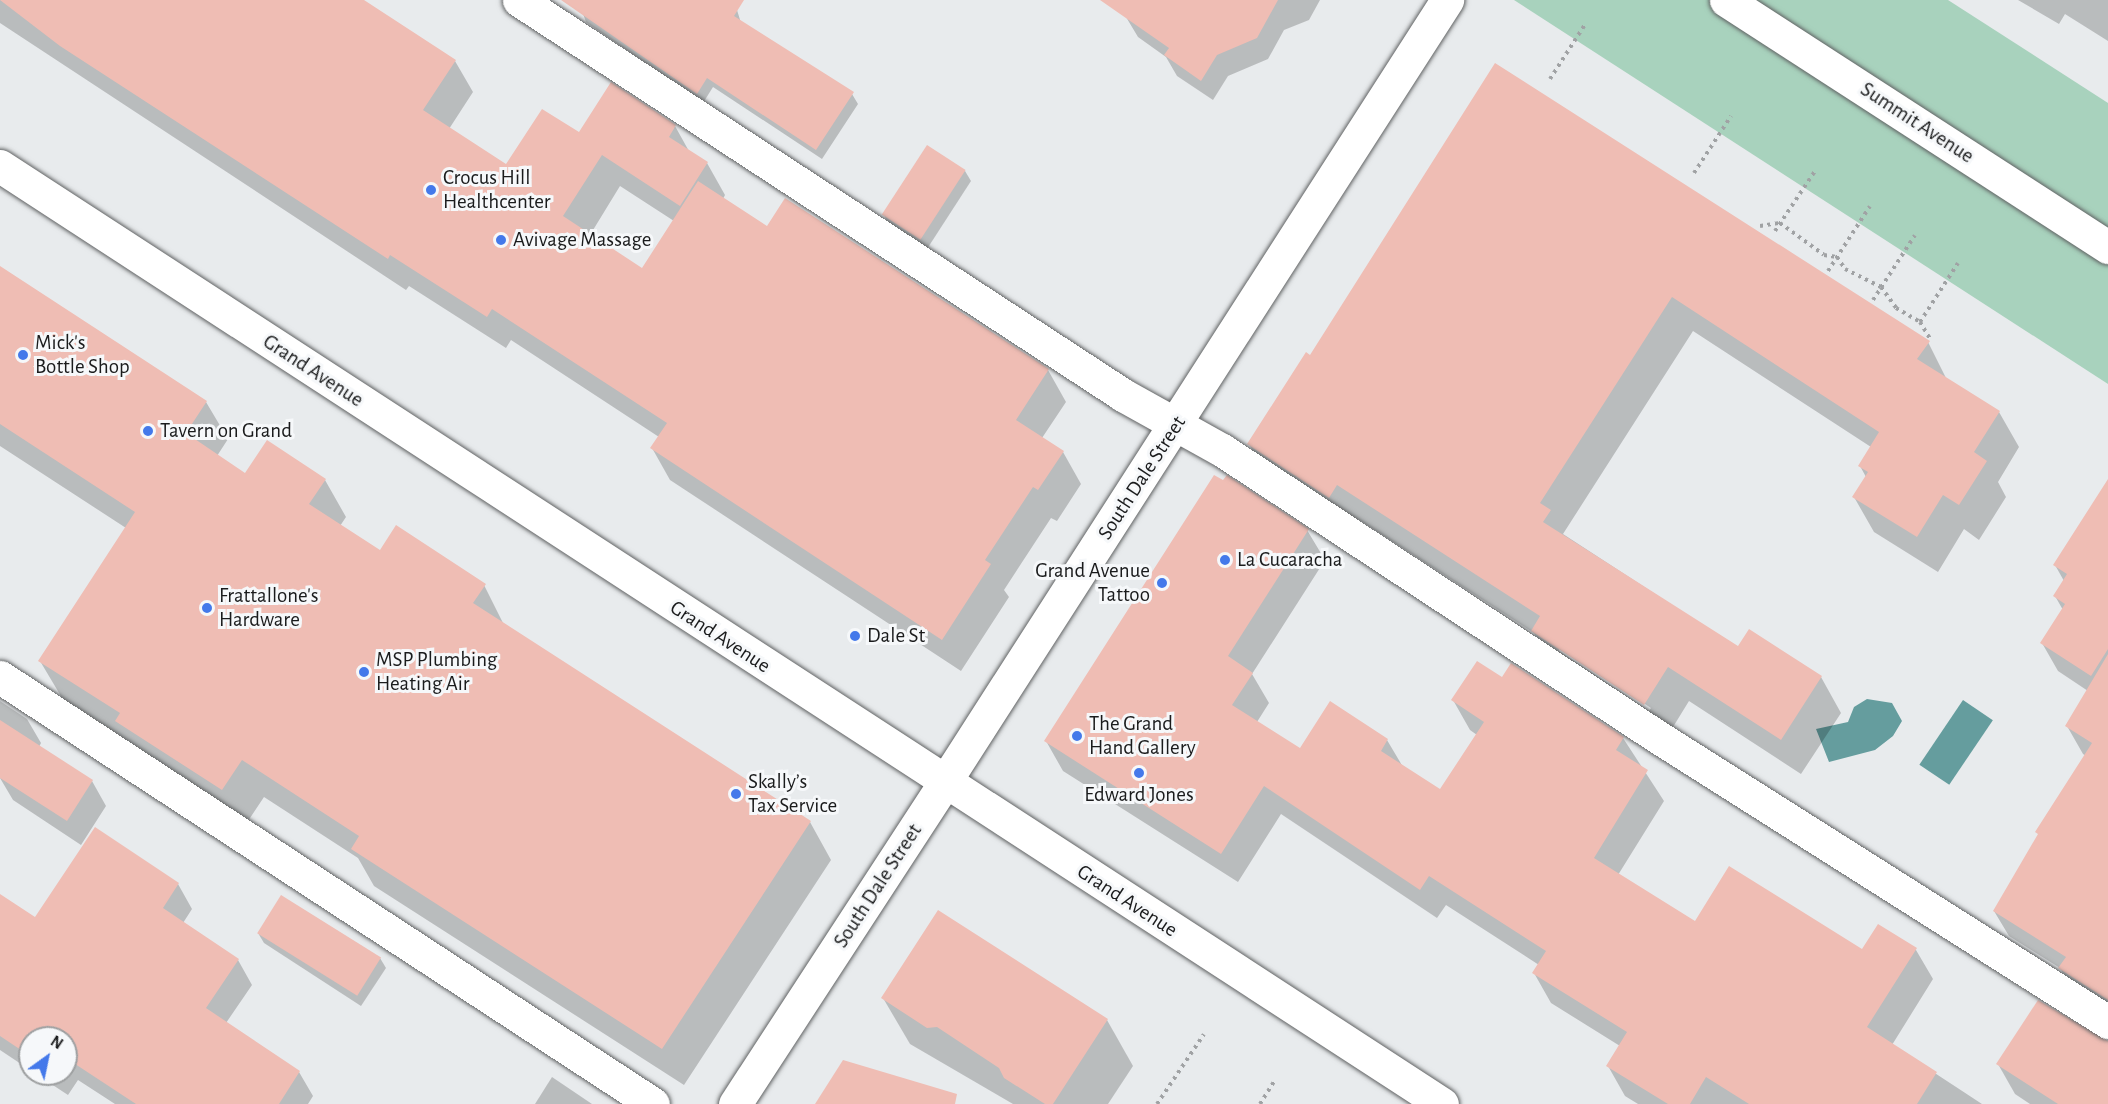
<!DOCTYPE html>
<meta charset="utf-8">
<style>
body{margin:0}
#map{position:relative;width:2108px;height:1104px;overflow:hidden;background:#e8ebed;font-family:"Alegreya Sans",sans-serif}
div>[style]{position:absolute}
.green>*{inset:0;background:#a8d2bd}
.water>*{inset:0;background:#659d9e;transform-origin:0 0}
.shadow>*{inset:0;background:#0003}
.building>*{inset:0;background:#efbdb4;transform-origin:0 0}
.path>*{height:4px;margin-top:-2px;transform-origin:0;background:repeating-linear-gradient(90deg,#a0a2a4 0 3px,transparent 0 7.5px)}
.roads{filter:drop-shadow(0 0 2px #606263) drop-shadow(0 0 2px #606263)}
.minor>*{height:33px;margin:-16.5px;padding:0 16.5px;transform-origin:16.5px;border-radius:16.5px;background:#fff}
.major>*{height:33px;margin:-16.5px;padding:0 16.5px;transform-origin:16.5px;border-radius:16.5px;background:#fff}
.dots>*{width:16px;height:16px;translate:-50% -50%;box-sizing:border-box;border:3px solid #f6f8fa;border-radius:50%}
span{translate:-50% -50%;white-space:nowrap;text-align:center;line-height:1.15;-webkit-text-stroke:6px #f6f8fa;paint-order:stroke}
.street-label{font-size:21px;color:#1a1b1c}
.poi-label{font-size:21px;color:#1a1b1c}
.left{translate:0 -50%;text-align:left}
.right{translate:-100% -50%;text-align:right}
.north{position:absolute;left:18px;top:1026px;width:60px;height:60px;box-sizing:border-box;background:#f6f8fa;border:2px solid #9ea0a1;border-radius:50%;rotate:33deg;font-size:16px;font-weight:700;line-height:24px;text-align:center;color:#1a1b1c}
.north::after{content:'';display:block;margin:auto;width:21px;height:27px;background:#4479ea;clip-path:polygon(50% 0,100% 100%,50% 72%,0 100%)}
</style>
<div id="map">
<div class="green">
<i style="clip-path:polygon(1514px 0,1948px 0,2108px 103px,2108px 384px)"></i>
</div>
<div class="water">
<i style="clip-path:polygon(1867px 699px,1892px 703px,1902px 721px,1893px 736px,1875px 750px,1829px 762px,1816px 729px,1848px 722px,1854px 707px)"></i>
<i style="left:1963px;top:700px;width:36px;height:78px;rotate:34deg"></i>
</div>
<div class="shadow">
<i style="clip-path:polygon(evenodd,0 0,362px 0,455px 61px,473px 92px,449px 129px,506px 166px,579px 134px,675px 126px,690px 153px,707px 163px,725px 195px,723px 199px,767px 228px,1048px 370px,1066px 402px,1042px 438px,1063px 452px,1081px 484px,1057px 521px,1051px 518px,1004px 590px,1009px 597px,961px 671px,670px 480px,652px 448px,659px 437px,511px 340px,506px 348px,409px 286px,406px 290px,0 23px,0 0,620px 186px,674px 221px,643px 270px,590px 235px,620px 186px)"></i>
<i style="clip-path:polygon(578px 0,721px 0,737px 10px,741px 23px,852px 94px,858px 104px,822px 159px,713px 87px,703px 103px,586px 22px)"></i>
<i style="clip-path:polygon(1137px 0,1320px 0,1309px 20px,1284px 30px,1268px 59px,1228px 76px,1213px 100px,1177px 76px,1166px 57px,1138px 37px,1126px 17px)"></i>
<i style="clip-path:polygon(2018px 0,2108px 0,2108px 41px,2065px 14px,2059px 24px)"></i>
<i style="clip-path:polygon(evenodd,1496px 65px,1928px 342px,1947px 380px,1999px 412px,2019px 447px,1998px 482px,2006px 497px,1979px 540px,1964px 529px,1938px 572px,1874px 532px,1854px 497px,1866px 477px,1860px 466px,1871px 447px,1693px 331px,1563px 534px,1738px 648px,1821px 677px,1841px 713px,1801px 774px,1689px 701px,1665px 740px,1553px 666px,1534px 633px,1358px 519px,1349px 532px,1269px 479px,1249px 444px,1310px 357px,1496px 65px,1559px 647px,1651px 708px,1649px 711px,1559px 651px,1559px 647px)"></i>
<i style="clip-path:polygon(927px 147px,965px 171px,971px 181px,927px 249px,889px 225px,884px 215px)"></i>
<i style="clip-path:polygon(0 316px,206px 402px,228px 439px,217px 456px,245px 476px,325px 480px,346px 517px,340px 526px,380px 552px,484px 585px,504px 625px,810px 822px,831px 860px,684px 1085px,374px 886px,358px 858px,264px 797px,244px 827px,62px 698px,40px 661px,126px 528px,0 446px)"></i>
<i style="clip-path:polygon(2108px 482px,2108px 770px,2083px 754px,2067px 726px,2088px 691px,2058px 671px,2042px 643px,2063px 610px,2055px 596px,2064px 581px,2055px 565px)"></i>
<i style="clip-path:polygon(1307px 530px,1325px 560px,1252px 674px,1269px 703px,1257px 722px,1300px 750px,1387px 740px,1403px 767px,1441px 792px,1477px 735px,1470px 730px,1453px 700px,1502px 679px,1623px 738px,1664px 801px,1618px 875px,1696px 923px,1863px 951px,1916px 950px,1933px 979px,1892px 1045px,1982px 1104px,1638px 1104px,1625px 1096px,1608px 1066px,1620px 1046px,1551px 1003px,1534px 973px,1539px 965px,1446px 905px,1437px 918px,1281px 814px,1238px 882px,1063px 771px,1046px 741px)"></i>
<i style="clip-path:polygon(0 701px,27px 719px,41px 743px,39px 747px,92px 781px,106px 806px,81px 845px,13px 800px,0 778px)"></i>
<i style="clip-path:polygon(2108px 776px,2108px 1014px,2074px 993px,2060px 968px,2009px 936px,1994px 911px,2039px 835px,2037px 832px)"></i>
<i style="clip-path:polygon(178px 884px,192px 909px,183px 923px,238px 960px,252px 985px,226px 1023px,299px 1072px,313px 1096px,308px 1104px,115px 1104px,78px 1080px,68px 1095px,36px 1074px,66px 1074px,66px 1038px,30px 1038px,30px 1070px,0 1050px,0 896px,35px 919px)"></i>
<i style="clip-path:polygon(258px 933px,380px 958px,386px 968px,361px 1006px,264px 943px)"></i>
<i style="clip-path:polygon(883px 998px,1107px 1020px,1133px 1066px,1108px 1104px,1013px 1104px,910px 1044px)"></i>
<i style="clip-path:polygon(2097px 1039px,2108px 1041px,2108px 1104px,2030px 1104px,2015px 1094px,1998px 1064px)"></i>
<i style="clip-path:polygon(552px 1077px,592px 1104px,535px 1104px)"></i>
</div>
<div class="building">
<i style="clip-path:polygon(0 0,364px 0,456px 60px,423px 110px,506px 164px,542px 109px,579px 132px,611px 82px,676px 125px,669px 137px,708px 162px,680px 206px,602px 155px,563px 216px,642px 268px,698px 181px,767px 226px,785px 198px,1049px 369px,1016px 420px,1064px 451px,1038px 490px,1033px 487px,985px 560px,991px 564px,942px 640px,650px 448px,667px 423px,492px 309px,487px 317px,390px 255px,388px 259px,60px 46px)"></i>
<i style="clip-path:polygon(561px 0,744px 0,734px 16px,854px 92px,816px 150px,707px 78px,697px 94px)"></i>
<i style="clip-path:polygon(1100px 0,1278px 0,1257px 38px,1217px 55px,1201px 81px,1164px 55px,1169px 48px)"></i>
<i style="clip-path:polygon(1495px 63px,1930px 341px,1917px 359px,2000px 411px,1974px 452px,1987px 461px,1959px 505px,1943px 495px,1917px 537px,1852px 497px,1868px 472px,1858px 466px,1879px 432px,1672px 297px,1540px 503px,1551px 510px,1543px 522px,1738px 646px,1749px 629px,1822px 676px,1781px 740px,1668px 667px,1644px 705px,1531px 631px,1540px 616px,1337px 485px,1329px 498px,1247px 444px,1306px 352px,1310px 355px)"></i>
<i style="left:927px;top:145px;width:46px;height:83px;rotate:33deg"></i>
<i style="clip-path:polygon(0 266px,207px 401px,186px 433px,245px 473px,267px 440px,326px 479px,309px 504px,380px 550px,396px 525px,486px 584px,473px 603px,811px 821px,662px 1049px,351px 849px,359px 836px,242px 760px,222px 790px,115px 721px,120px 713px,38px 661px,135px 512px,0 424px)"></i>
<i style="clip-path:polygon(1214px 475px,1223px 480px,1227px 475px,1309px 529px,1228px 656px,1253px 673px,1232px 705px,1300px 748px,1330px 701px,1388px 739px,1381px 751px,1440px 789px,1484px 722px,1451px 700px,1477px 661px,1502px 677px,1511px 663px,1624px 737px,1616px 750px,1648px 770px,1594px 858px,1695px 921px,1729px 866px,1862px 949px,1878px 924px,1917px 948px,1867px 1027px,1937px 1072px,1917px 1104px,1749px 1104px,1706px 1077px,1690px 1104px,1668px 1104px,1606px 1066px,1627px 1032px,1532px 973px,1546px 951px,1429px 876px,1420px 890px,1264px 786px,1221px 854px,1044px 741px)"></i>
<i style="clip-path:polygon(2108px 479px,2108px 649px,2091px 676px,2040px 643px,2065px 604px,2053px 596px,2067px 574px,2053px 565px)"></i>
<i style="clip-path:polygon(2108px 654px,2108px 1000px,2058px 968px,2066px 957px,1993px 911px,2038px 834px,2035px 832px,2092px 743px,2065px 726px)"></i>
<i style="clip-path:polygon(0 720px,93px 780px,67px 821px,0 778px)"></i>
<i style="clip-path:polygon(95px 827px,179px 883px,163px 908px,239px 959px,206px 1008px,300px 1071px,279px 1104px,136px 1104px,66px 1058px,66px 1038px,30px 1038px,30px 1056px,0 1036px,0 894px,35px 917px)"></i>
<i style="left:281px;top:895px;width:118px;height:45px;rotate:32deg"></i>
<i style="clip-path:polygon(938px 910px,1108px 1019px,1053px 1104px,1045px 1104px,1004px 1078px,999px 1068px,937px 1027px,927px 1028px,881px 998px)"></i>
<i style="clip-path:polygon(2038px 1000px,2108px 1041px,2108px 1104px,2058px 1104px,1996px 1064px)"></i>
<i style="clip-path:polygon(843px 1060px,957px 1094px,955px 1104px,815px 1104px)"></i>
</div>
<div class="path">
<i style="left:1550px;top:79px;width:67px;rotate:-57.3deg"></i>
<i style="left:1694px;top:173px;width:68px;rotate:-57deg"></i>
<i style="left:1760px;top:226px;width:20px;rotate:-9deg"></i>
<i style="left:1780px;top:223px;width:54px;rotate:36deg"></i>
<i style="left:1824px;top:255px;width:13px;rotate:9deg"></i>
<i style="left:1837px;top:257px;width:14px;rotate:56deg"></i>
<i style="left:1845px;top:269px;width:40px;rotate:26.6deg"></i>
<i style="left:1881px;top:287px;width:26px;rotate:54deg"></i>
<i style="left:1896px;top:308px;width:28px;rotate:30deg"></i>
<i style="left:1920px;top:322px;width:21px;rotate:59deg"></i>
<i style="left:1775px;top:231px;width:72px;rotate:-56.3deg"></i>
<i style="left:1828px;top:271px;width:77px;rotate:-57.1deg"></i>
<i style="left:1873px;top:300px;width:77px;rotate:-57.1deg"></i>
<i style="left:1920px;top:322px;width:70px;rotate:-57.2deg"></i>
<i style="left:1157px;top:1104px;width:84px;rotate:-56.1deg"></i>
<i style="left:1260px;top:1104px;width:28px;rotate:-58deg"></i>
</div>
<div class="roads">
<div class="minor">
<i style="left:519px;top:0;width:722px;rotate:33.18deg"></i>
<i style="left:1123px;top:395px;width:113px;rotate:29.1deg"></i>
<i style="left:1222px;top:450px;width:522px;rotate:33.36deg"></i>
<i style="left:1658px;top:737px;width:533px;rotate:32.35deg"></i>
<i style="left:1726px;top:0;width:455px;rotate:32.9deg"></i>
<i style="left:0;top:677px;width:780px;rotate:33.18deg"></i>
<i style="left:735px;top:1104px;width:383px;rotate:-56.9deg"></i>
</div>
<div class="major">
<i style="left:0;top:166px;width:1720px;rotate:33.04deg"></i>
<i style="left:944px;top:783px;width:931px;rotate:-57.28deg"></i>
</div>
</div>
<div class="dots">
<i style="left:431px;top:190px;background:#4479ea"></i>
<i style="left:501px;top:240px;background:#4479ea"></i>
<i style="left:23px;top:355px;background:#4479ea"></i>
<i style="left:148px;top:431px;background:#4479ea"></i>
<i style="left:1225px;top:560px;background:#4479ea"></i>
<i style="left:1162px;top:583px;background:#4479ea"></i>
<i style="left:207px;top:608px;background:#4479ea"></i>
<i style="left:855px;top:636px;background:#4479ea"></i>
<i style="left:364px;top:672px;background:#4479ea"></i>
<i style="left:1077px;top:736px;background:#4479ea"></i>
<i style="left:1139px;top:773px;background:#4479ea"></i>
<i style="left:736px;top:794px;background:#4479ea"></i>
</div>
<div class="street-label">
<span style="left:1917px;top:123px;rotate:33deg">Summit Avenue</span>
<span style="left:313px;top:371px;rotate:33deg">Grand Avenue</span>
<span style="left:1142px;top:478px;rotate:-57deg">South Dale Street</span>
<span style="left:720px;top:637px;rotate:33deg">Grand Avenue</span>
<span style="left:878px;top:886px;rotate:-57deg">South Dale Street</span>
<span style="left:1127px;top:901px;rotate:33deg">Grand Avenue</span>
</div>
<div class="poi-label">
<span class="left" style="left:443px;top:190px">Crocus Hill<br>Healthcenter</span>
<span class="left" style="left:513px;top:240px">Avivage Massage</span>
<span class="left" style="left:35px;top:355px">Mick's<br>Bottle Shop</span>
<span class="left" style="left:160px;top:431px">Tavern on Grand</span>
<span class="left" style="left:1237px;top:560px">La Cucaracha</span>
<span class="right" style="left:1150px;top:583px">Grand Avenue<br>Tattoo</span>
<span class="left" style="left:219px;top:608px">Frattallone's<br>Hardware</span>
<span class="left" style="left:867px;top:636px">Dale St</span>
<span class="left" style="left:376px;top:672px">MSP Plumbing<br>Heating Air</span>
<span class="left" style="left:1089px;top:736px">The Grand<br>Hand Gallery</span>
<span class="left" style="left:748px;top:794px">Skally’s<br>Tax Service</span>
<span style="left:1139px;top:795px">Edward Jones</span>
</div>
<div class="north">N</div>
</div>
